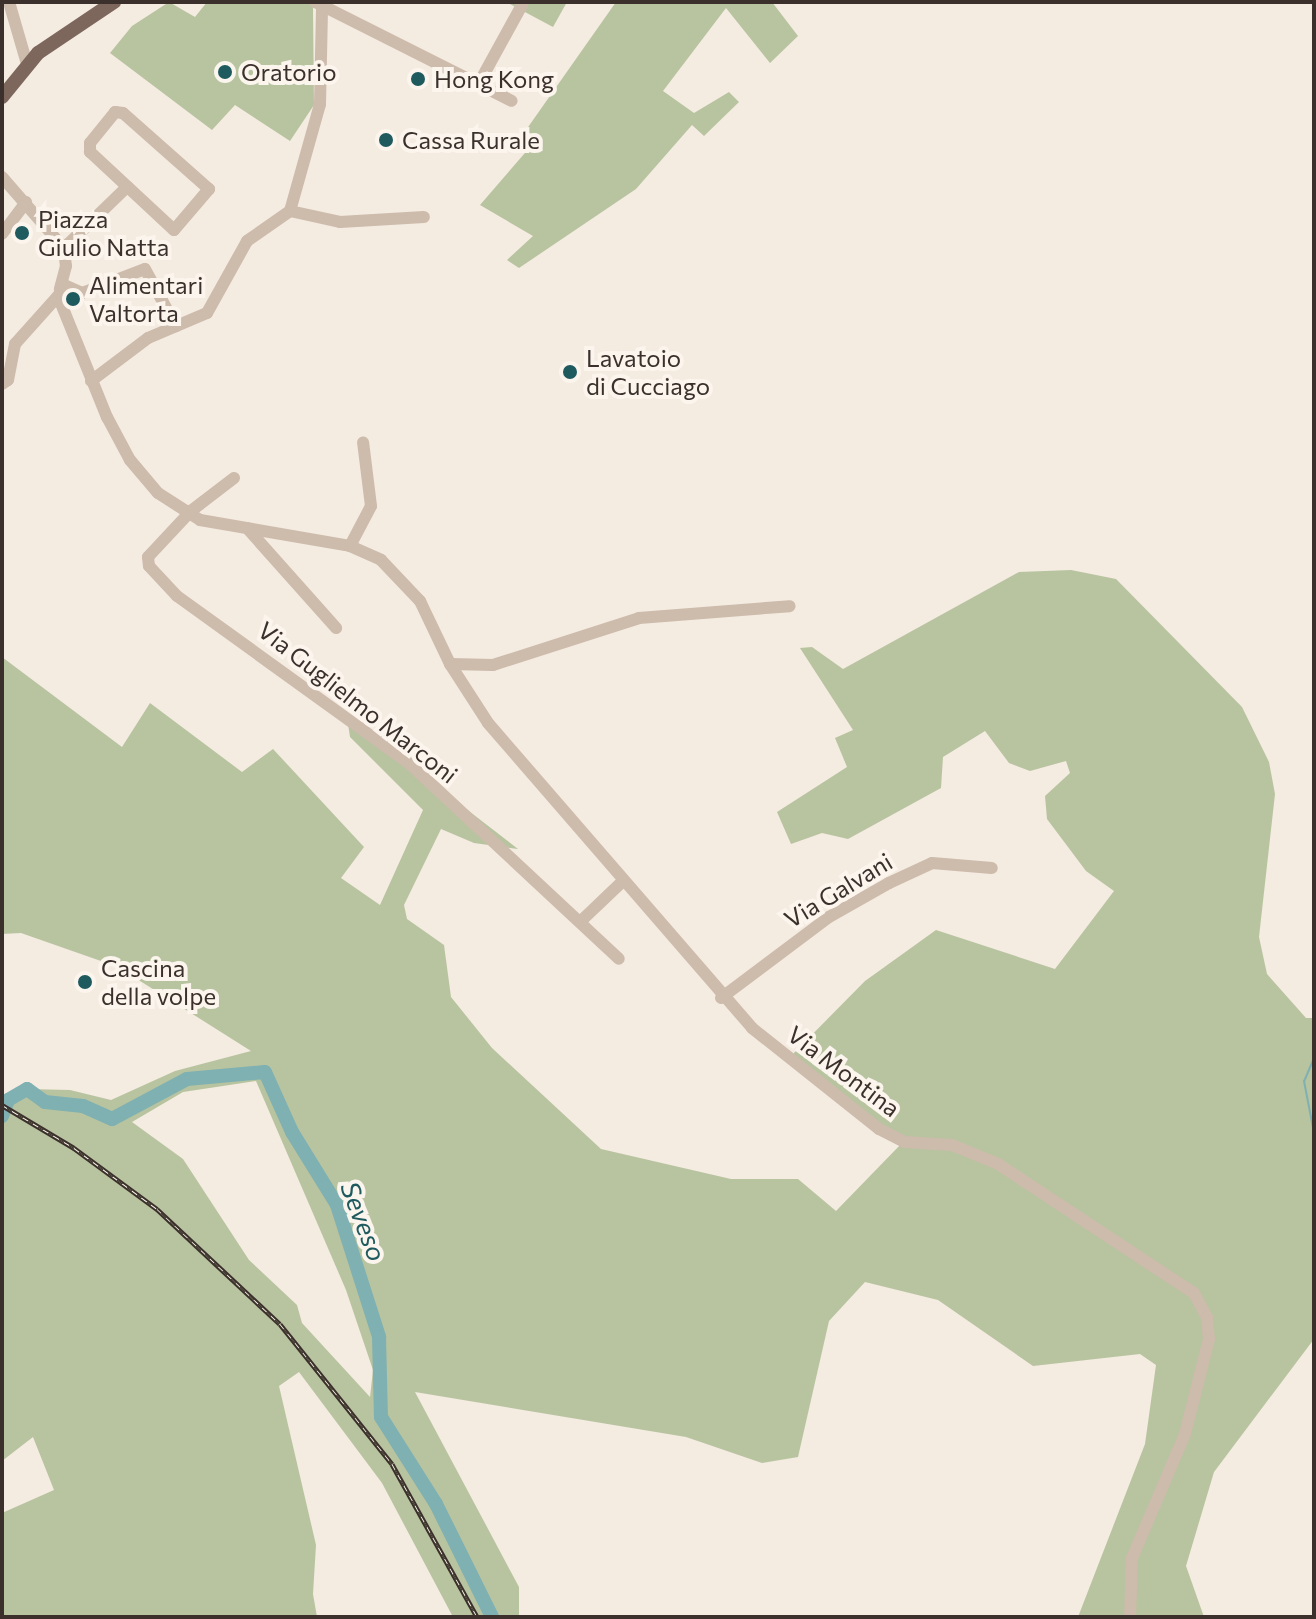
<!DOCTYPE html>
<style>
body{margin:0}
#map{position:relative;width:1316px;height:1619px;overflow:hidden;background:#f4ebe1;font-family:Commissioner,sans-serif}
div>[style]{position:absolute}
.green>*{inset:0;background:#b8c4a0}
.stream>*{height:2px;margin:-1px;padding:0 1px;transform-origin:1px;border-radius:1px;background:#7fb0b2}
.river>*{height:14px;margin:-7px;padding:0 7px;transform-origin:7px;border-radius:7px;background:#7fb0b2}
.minor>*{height:12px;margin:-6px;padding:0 6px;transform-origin:6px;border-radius:6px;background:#cdbbac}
.major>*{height:14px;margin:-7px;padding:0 7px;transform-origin:7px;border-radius:7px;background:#7d675c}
.rail>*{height:5px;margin-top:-2.5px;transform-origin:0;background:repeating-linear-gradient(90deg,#fbf5ee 0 6px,#3b302b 0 12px);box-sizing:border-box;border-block:2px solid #3b302b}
.dots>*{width:22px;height:22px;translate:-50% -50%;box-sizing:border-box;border:4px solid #fbf5ee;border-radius:50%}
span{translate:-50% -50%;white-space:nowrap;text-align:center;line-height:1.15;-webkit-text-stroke:8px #fbf5ee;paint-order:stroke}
.poi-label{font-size:24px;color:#3b302b}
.left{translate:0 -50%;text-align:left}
.street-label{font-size:24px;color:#3b302b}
.water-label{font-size:26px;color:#1f5a5e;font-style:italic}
.frame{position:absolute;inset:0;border:4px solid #3b302b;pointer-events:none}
</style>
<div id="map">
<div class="green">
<i style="clip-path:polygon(169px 2px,195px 17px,207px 2px,308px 2px,313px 7px,314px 105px,290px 141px,235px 105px,212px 130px,110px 53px,132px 26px)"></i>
<i style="clip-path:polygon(506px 2px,567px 2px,553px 27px)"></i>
<i style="clip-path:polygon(616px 2px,772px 2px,798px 36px,770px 63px,726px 8px,663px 91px,694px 113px,729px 92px,739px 102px,704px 136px,692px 125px,636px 189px,519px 268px,507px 260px,533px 236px,480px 205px,537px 139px,526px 130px)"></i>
<i style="clip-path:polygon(evenodd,1071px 570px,1116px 579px,1242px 707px,1269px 762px,1275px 794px,1259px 937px,1267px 974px,1306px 1018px,1314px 1018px,1314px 1339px,1214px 1472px,1186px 1566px,1204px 1617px,1078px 1617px,1145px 1444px,1156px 1365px,1140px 1354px,1033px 1366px,938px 1300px,865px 1282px,829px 1321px,798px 1457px,762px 1463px,686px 1437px,415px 1392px,519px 1587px,519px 1617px,453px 1617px,382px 1483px,299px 1372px,279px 1386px,316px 1545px,313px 1594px,317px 1617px,2px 1617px,2px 1513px,54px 1490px,33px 1437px,2px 1461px,2px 1116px,8px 1100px,26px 1089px,70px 1090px,111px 1100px,175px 1071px,251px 1051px,118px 967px,21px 933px,2px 934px,2px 657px,122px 747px,150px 703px,242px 772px,273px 749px,364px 847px,341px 878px,380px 905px,423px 810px,350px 737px,347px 717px,518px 849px,474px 843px,441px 829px,404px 905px,407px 919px,444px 945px,451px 997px,492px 1048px,601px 1149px,731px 1179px,798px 1179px,836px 1211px,903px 1142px,789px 1058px,865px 981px,936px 930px,1055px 969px,1114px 891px,1086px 871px,1047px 819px,1045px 796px,1070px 773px,1066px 761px,1030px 771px,1009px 763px,985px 731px,943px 757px,941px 788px,848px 839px,822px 833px,791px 844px,777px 812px,847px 767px,835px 738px,853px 730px,800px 648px,812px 647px,843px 669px,1019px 572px,1071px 570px,256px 1081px,346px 1290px,373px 1370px,370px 1397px,302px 1323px,297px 1305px,249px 1260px,183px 1159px,132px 1122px,183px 1092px,256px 1081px)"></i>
</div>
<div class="stream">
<i style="left:1314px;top:1058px;width:25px;rotate:113deg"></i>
<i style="left:1304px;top:1081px;width:53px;rotate:79.1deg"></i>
</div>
<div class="river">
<i style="left:2px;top:1116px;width:17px;rotate:-69deg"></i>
<i style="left:8px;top:1100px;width:22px;rotate:-30deg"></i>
<i style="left:27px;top:1089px;width:22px;rotate:36deg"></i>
<i style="left:45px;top:1102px;width:38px;rotate:6deg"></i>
<i style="left:83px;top:1106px;width:32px;rotate:24deg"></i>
<i style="left:112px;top:1119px;width:85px;rotate:-28.1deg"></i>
<i style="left:187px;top:1079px;width:78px;rotate:-5.1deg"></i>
<i style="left:265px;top:1072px;width:66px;rotate:65.8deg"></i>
<i style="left:292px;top:1132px;width:86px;rotate:58.3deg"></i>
<i style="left:337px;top:1205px;width:139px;rotate:72.3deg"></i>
<i style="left:379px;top:1337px;width:80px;rotate:88.6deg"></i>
<i style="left:381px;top:1417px;width:103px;rotate:57.7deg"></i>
<i style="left:436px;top:1504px;width:126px;rotate:63.6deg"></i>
</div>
<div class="minor">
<i style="left:9px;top:2px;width:65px;rotate:73.8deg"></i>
<i style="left:315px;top:2px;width:220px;rotate:26.7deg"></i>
<i style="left:478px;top:85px;width:91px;rotate:-61.2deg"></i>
<i style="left:115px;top:112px;width:8px;rotate:7deg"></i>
<i style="left:123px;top:113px;width:115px;rotate:41.5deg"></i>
<i style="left:209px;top:189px;width:54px;rotate:130.5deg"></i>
<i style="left:174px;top:230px;width:115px;rotate:-137.1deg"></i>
<i style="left:90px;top:152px;width:9px;rotate:-90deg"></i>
<i style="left:90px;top:143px;width:40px;rotate:-51deg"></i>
<i style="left:2px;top:177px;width:94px;rotate:48.9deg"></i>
<i style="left:64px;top:248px;width:18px;rotate:84deg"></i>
<i style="left:66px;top:266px;width:24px;rotate:105deg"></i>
<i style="left:290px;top:211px;width:111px;rotate:-74.3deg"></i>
<i style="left:320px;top:104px;width:94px;rotate:-88.8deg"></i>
<i style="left:290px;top:211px;width:51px;rotate:12.4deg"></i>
<i style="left:340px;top:222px;width:84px;rotate:-3.4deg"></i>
<i style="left:2px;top:234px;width:40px;rotate:-53deg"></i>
<i style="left:64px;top:248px;width:88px;rotate:-44.1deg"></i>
<i style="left:62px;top:284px;width:22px;rotate:24deg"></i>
<i style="left:82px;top:293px;width:67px;rotate:-20.9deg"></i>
<i style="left:145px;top:269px;width:65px;rotate:61.5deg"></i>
<i style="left:58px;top:296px;width:131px;rotate:68deg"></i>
<i style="left:107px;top:417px;width:49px;rotate:61.9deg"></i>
<i style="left:130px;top:460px;width:43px;rotate:49.7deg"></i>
<i style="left:158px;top:493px;width:50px;rotate:32.7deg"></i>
<i style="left:200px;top:520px;width:152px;rotate:9.8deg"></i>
<i style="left:350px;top:546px;width:34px;rotate:24deg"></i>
<i style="left:381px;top:560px;width:57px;rotate:46.4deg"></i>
<i style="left:420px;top:601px;width:70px;rotate:64.5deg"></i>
<i style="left:450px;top:664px;width:70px;rotate:57.2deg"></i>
<i style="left:488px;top:723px;width:403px;rotate:49.1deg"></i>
<i style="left:752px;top:1028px;width:162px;rotate:38.5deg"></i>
<i style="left:879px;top:1129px;width:28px;rotate:27deg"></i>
<i style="left:904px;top:1142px;width:48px;rotate:3.6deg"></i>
<i style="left:952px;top:1145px;width:50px;rotate:22.4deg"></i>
<i style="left:998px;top:1164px;width:235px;rotate:33.4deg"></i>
<i style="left:1194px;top:1293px;width:27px;rotate:62deg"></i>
<i style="left:1207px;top:1317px;width:22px;rotate:85deg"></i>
<i style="left:1209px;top:1339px;width:98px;rotate:104.2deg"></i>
<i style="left:1185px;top:1434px;width:135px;rotate:113.1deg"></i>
<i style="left:1132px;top:1558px;width:59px;rotate:91.9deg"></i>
<i style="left:91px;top:381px;width:71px;rotate:-37deg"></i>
<i style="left:148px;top:338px;width:64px;rotate:-23deg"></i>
<i style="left:207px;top:313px;width:82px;rotate:-60.9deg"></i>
<i style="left:247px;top:241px;width:52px;rotate:-34.9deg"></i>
<i style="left:2px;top:384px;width:7px;rotate:-34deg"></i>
<i style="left:8px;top:380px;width:37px;rotate:-79deg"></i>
<i style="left:15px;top:344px;width:64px;rotate:-48.1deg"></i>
<i style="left:234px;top:478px;width:54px;rotate:142.5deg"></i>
<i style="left:191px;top:511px;width:63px;rotate:133.1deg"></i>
<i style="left:148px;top:557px;width:9px;rotate:84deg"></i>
<i style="left:149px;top:566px;width:41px;rotate:47deg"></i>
<i style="left:177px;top:596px;width:289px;rotate:35.8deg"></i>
<i style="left:411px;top:765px;width:284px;rotate:43deg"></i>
<i style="left:247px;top:528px;width:134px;rotate:48.3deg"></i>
<i style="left:350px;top:546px;width:45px;rotate:-62.3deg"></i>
<i style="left:371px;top:506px;width:64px;rotate:-97.1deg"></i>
<i style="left:450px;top:664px;width:43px;rotate:1.3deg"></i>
<i style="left:493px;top:665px;width:153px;rotate:-17.8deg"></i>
<i style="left:639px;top:618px;width:151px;rotate:-4.5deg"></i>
<i style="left:581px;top:921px;width:57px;rotate:-43.6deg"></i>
<i style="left:721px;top:998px;width:135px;rotate:-36.9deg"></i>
<i style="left:829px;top:917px;width:69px;rotate:-29.5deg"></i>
<i style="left:889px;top:883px;width:47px;rotate:-24.9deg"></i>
<i style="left:932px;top:863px;width:60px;rotate:4.8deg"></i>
</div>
<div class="major">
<i style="left:2px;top:97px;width:57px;rotate:-50.7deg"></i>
<i style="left:38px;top:53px;width:92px;rotate:-33.9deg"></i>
</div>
<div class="rail">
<i style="left:2px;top:1105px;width:84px;rotate:30.8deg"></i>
<i style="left:74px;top:1148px;width:103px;rotate:36.3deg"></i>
<i style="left:157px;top:1209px;width:168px;rotate:43.1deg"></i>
<i style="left:280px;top:1324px;width:179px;rotate:51.3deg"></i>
<i style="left:392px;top:1464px;width:175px;rotate:60.9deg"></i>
</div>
<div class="dots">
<i style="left:225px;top:72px;background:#1f5a5e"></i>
<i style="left:418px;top:79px;background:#1f5a5e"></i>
<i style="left:386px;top:140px;background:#1f5a5e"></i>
<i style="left:22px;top:233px;background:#1f5a5e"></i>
<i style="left:73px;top:299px;background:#1f5a5e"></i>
<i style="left:570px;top:372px;background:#1f5a5e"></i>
<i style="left:85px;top:982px;background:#1f5a5e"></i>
</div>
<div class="poi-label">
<span class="left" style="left:241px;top:72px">Oratorio</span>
<span class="left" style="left:434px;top:79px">Hong Kong</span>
<span class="left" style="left:402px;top:140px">Cassa Rurale</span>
<span class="left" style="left:38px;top:233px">Piazza<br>Giulio Natta</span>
<span class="left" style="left:89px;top:299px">Alimentari<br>Valtorta</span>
<span class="left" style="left:586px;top:372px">Lavatoio<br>di Cucciago</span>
<span class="left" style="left:101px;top:982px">Cascina<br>della volpe</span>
</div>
<div class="street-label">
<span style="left:358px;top:702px;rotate:38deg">Via Guglielmo Marconi</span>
<span style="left:838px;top:890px;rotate:-31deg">Via Galvani</span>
<span style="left:844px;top:1071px;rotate:37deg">Via Montina</span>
</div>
<div class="water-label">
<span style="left:364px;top:1221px;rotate:69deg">Seveso</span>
</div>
<div class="frame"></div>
</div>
